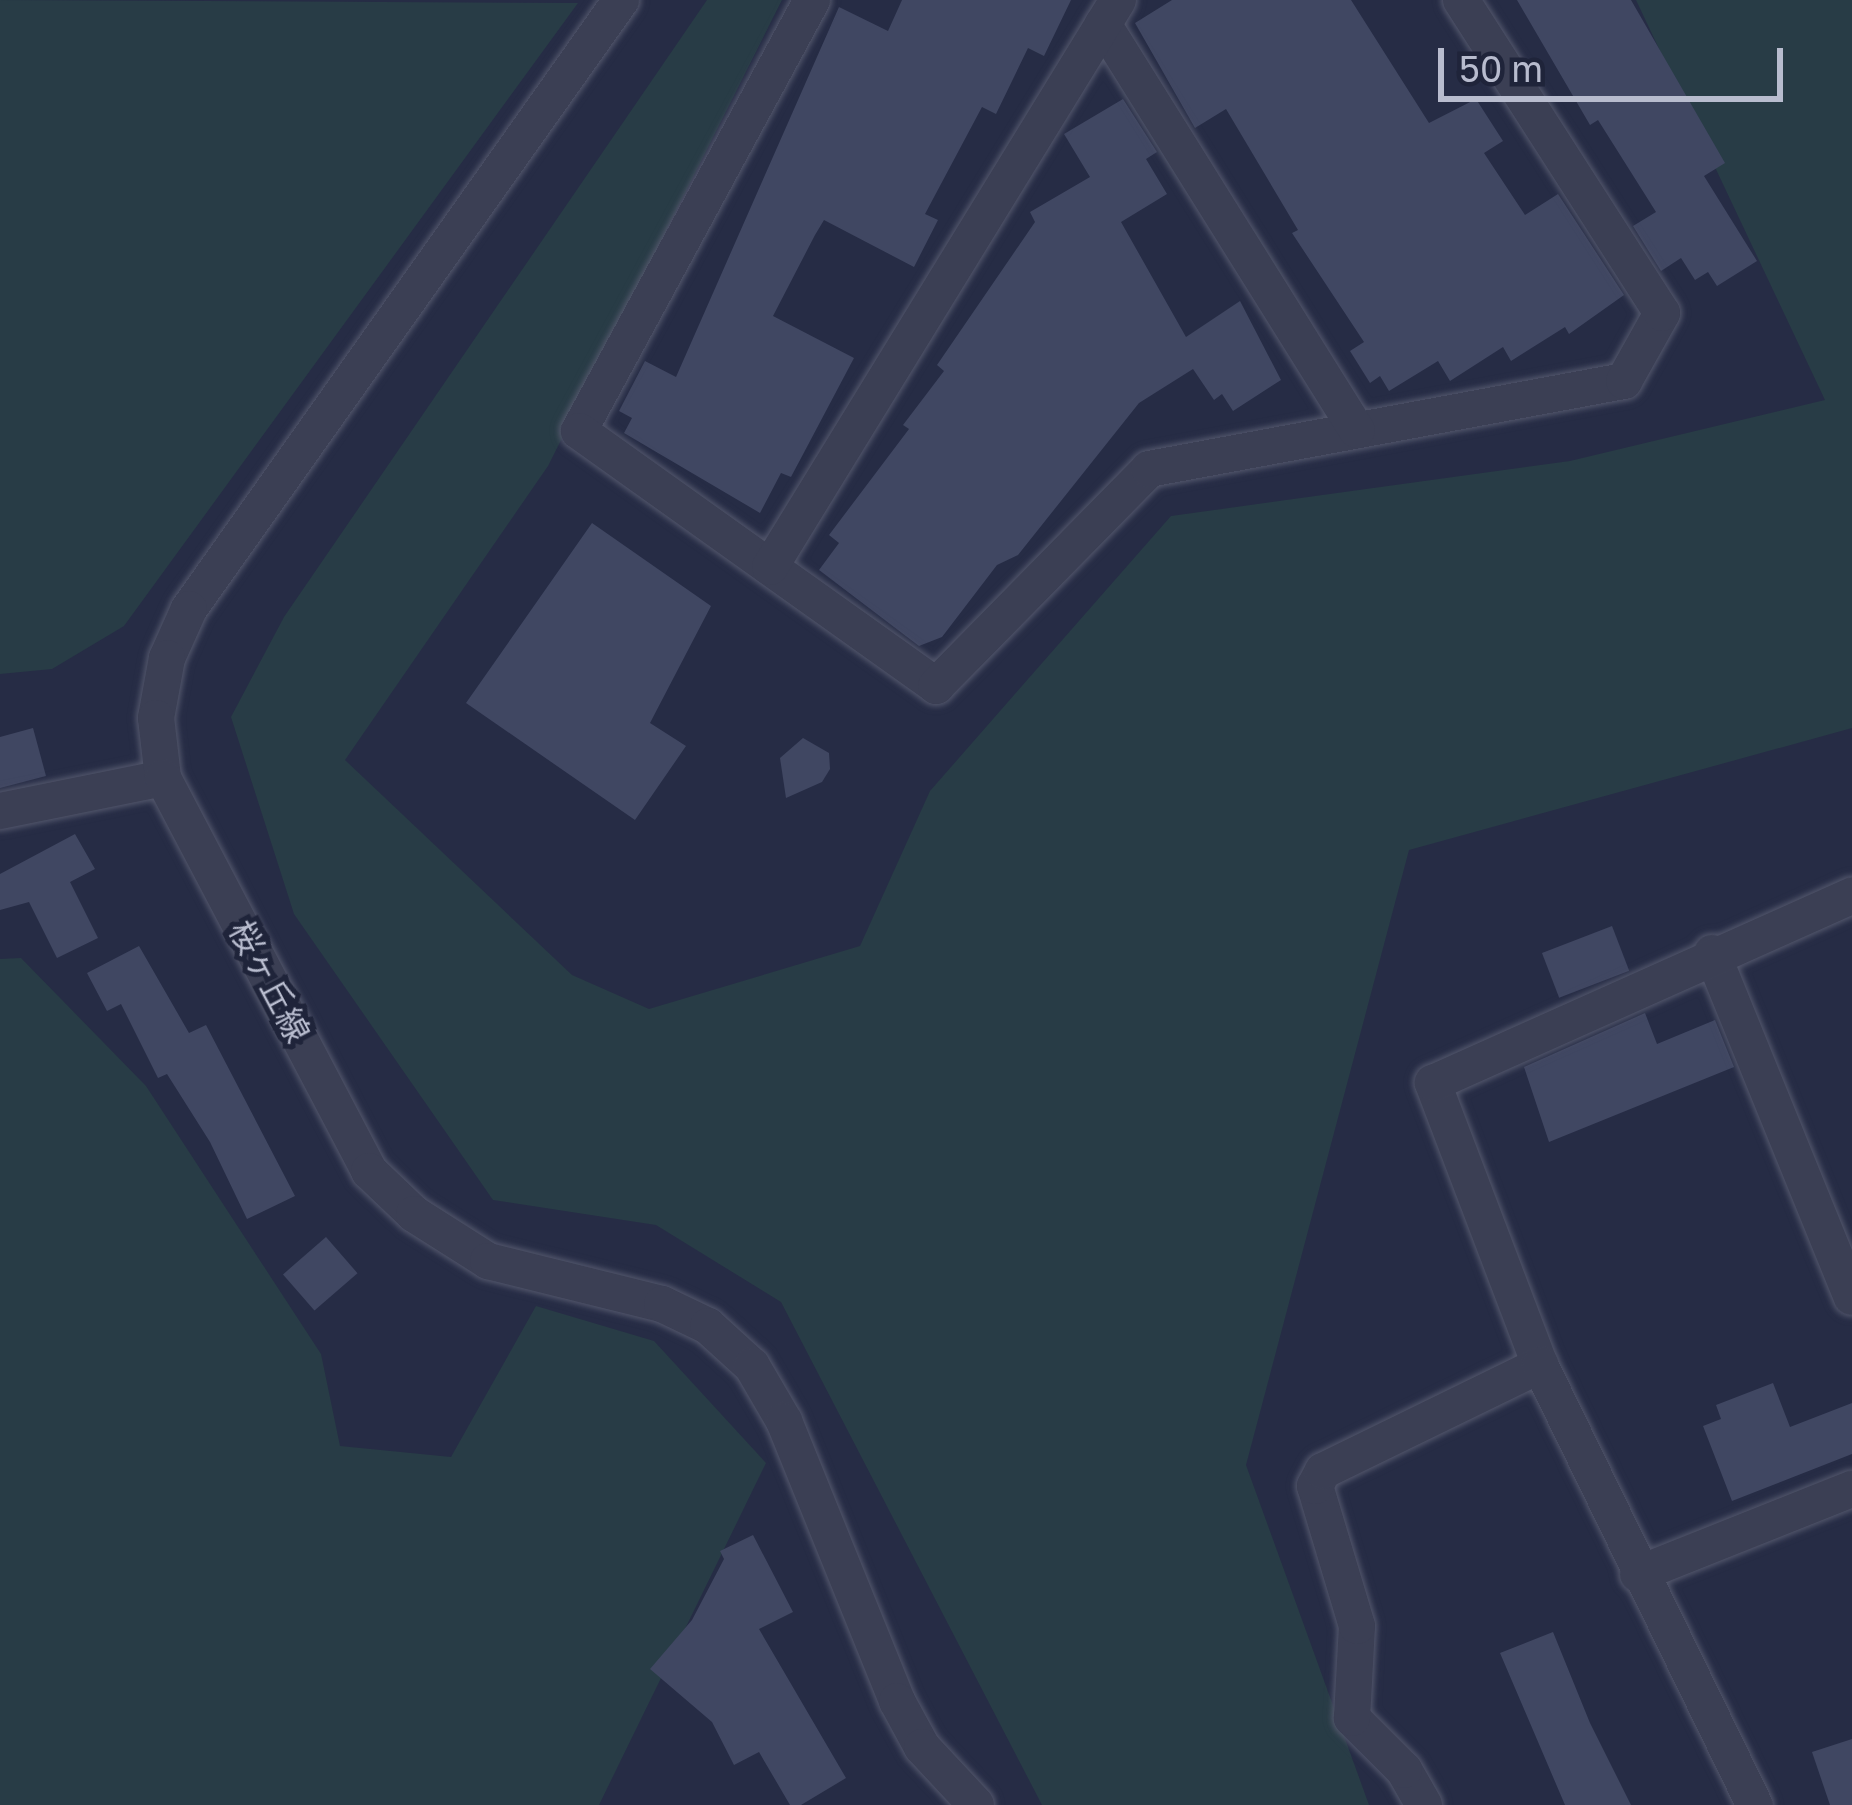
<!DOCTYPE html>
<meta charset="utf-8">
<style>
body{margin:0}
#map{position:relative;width:1852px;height:1805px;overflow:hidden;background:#262c45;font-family:"Golos Text","Noto Sans JP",sans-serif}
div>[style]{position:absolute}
.green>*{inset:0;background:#283c46}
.building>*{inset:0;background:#404762;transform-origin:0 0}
.roads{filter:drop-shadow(0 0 3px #53576c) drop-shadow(0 0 3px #53576c)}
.minor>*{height:36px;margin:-18px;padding:0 18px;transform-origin:18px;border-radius:18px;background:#3b3f54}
.tertiary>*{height:36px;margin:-18px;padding:0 18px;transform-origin:18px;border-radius:18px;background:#3b3f54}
span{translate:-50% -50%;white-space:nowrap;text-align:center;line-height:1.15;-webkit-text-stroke:10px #1f243a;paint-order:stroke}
.street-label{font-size:33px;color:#b8bcce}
.scale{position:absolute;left:1438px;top:48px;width:345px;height:54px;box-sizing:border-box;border:6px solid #b8bcce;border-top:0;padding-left:15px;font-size:36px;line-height:42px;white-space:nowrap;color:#b8bcce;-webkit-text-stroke:9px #1f243a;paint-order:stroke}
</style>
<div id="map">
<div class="green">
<i style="clip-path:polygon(0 0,578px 3px,124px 626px,52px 669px,0 674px)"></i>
<i style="clip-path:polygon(707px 0,782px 0,548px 466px,345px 760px,572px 975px,649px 1009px,860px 946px,930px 791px,1171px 516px,1570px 461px,1825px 400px,1636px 0,1852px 0,1852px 728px,1409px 850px,1246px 1465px,1369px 1805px,1042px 1805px,781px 1302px,656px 1225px,493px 1200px,294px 914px,231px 717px,284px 617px)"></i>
<i style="clip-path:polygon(21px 958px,146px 1086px,321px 1354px,340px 1446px,451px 1457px,536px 1306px,654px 1341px,766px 1463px,599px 1805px,0 1805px,0 959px)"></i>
</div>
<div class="building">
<i style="clip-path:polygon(902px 0,1071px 0,1044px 56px,1028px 48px,996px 114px,982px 107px,925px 214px,938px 220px,914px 267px,824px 220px,815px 235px,773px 316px,854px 358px,791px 477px,781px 473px,760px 513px,624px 433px,632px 418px,619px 411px,645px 361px,676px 377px,839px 7px,888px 31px)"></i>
<i style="clip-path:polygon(1172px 0,1351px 0,1429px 123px,1476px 99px,1503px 141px,1484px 153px,1525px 215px,1558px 194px,1624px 295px,1569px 334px,1565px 327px,1511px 361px,1503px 347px,1450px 381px,1438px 361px,1389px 391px,1380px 376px,1370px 383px,1350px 351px,1364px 342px,1292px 233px,1298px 230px,1226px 109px,1195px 128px,1135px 23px)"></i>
<i style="clip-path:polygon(1517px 0,1631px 0,1725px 163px,1704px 176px,1757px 261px,1717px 286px,1708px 272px,1695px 280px,1681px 258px,1661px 271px,1633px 226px,1656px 212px,1598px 120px,1590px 125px)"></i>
<i style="clip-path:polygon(1123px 99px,1157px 152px,1146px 159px,1167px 194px,1121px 222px,1186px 337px,1240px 301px,1281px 380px,1233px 411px,1222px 394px,1214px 400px,1193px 369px,1139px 403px,1018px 555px,997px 565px,942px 637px,919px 646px,819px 570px,839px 543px,829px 535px,909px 429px,903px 425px,944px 371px,937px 365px,1035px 222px,1030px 212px,1090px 177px,1064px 134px)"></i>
<i style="clip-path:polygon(592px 523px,711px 606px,650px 723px,686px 746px,635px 820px,466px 703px)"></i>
<i style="clip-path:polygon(33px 728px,46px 776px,0 788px,0 737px)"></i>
<i style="clip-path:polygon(803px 738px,829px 753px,830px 769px,822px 782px,786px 798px,780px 758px)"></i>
<i style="clip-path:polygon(75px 834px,95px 869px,70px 882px,98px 938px,57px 958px,29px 902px,0 910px,0 874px)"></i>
<i style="left:1612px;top:926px;width:48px;height:75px;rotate:69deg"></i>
<i style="clip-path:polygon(139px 946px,189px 1033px,206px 1025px,295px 1196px,247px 1219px,210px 1142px,167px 1074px,158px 1078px,121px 1004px,107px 1011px,87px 973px)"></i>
<i style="clip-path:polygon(1645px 1013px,1657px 1044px,1715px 1020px,1734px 1067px,1549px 1142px,1524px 1067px)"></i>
<i style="left:326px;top:1237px;width:48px;height:57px;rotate:49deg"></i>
<i style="clip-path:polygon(1773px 1383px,1790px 1427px,1852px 1403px,1852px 1454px,1732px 1501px,1703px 1426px,1721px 1419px,1716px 1405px)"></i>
<i style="clip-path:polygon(753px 1535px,793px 1612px,759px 1629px,846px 1778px,801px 1805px,790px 1805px,759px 1752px,734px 1765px,712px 1722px,650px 1669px,692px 1620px,724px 1559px,720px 1551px)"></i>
<i style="clip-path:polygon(1553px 1632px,1590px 1723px,1631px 1805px,1565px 1805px,1500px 1653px)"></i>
<i style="clip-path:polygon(1852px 1739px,1852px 1805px,1830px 1805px,1812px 1752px)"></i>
</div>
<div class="roads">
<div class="minor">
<i style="left:812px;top:0;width:490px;rotate:118.4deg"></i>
<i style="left:579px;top:431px;width:439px;rotate:35.5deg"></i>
<i style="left:936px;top:686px;width:304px;rotate:-45.5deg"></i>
<i style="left:1149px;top:469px;width:483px;rotate:-10.5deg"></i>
<i style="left:1624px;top:381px;width:78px;rotate:-60.8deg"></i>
<i style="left:1662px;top:313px;width:372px;rotate:-122.7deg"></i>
<i style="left:1103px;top:24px;width:479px;rotate:58deg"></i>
<i style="left:770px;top:567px;width:665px;rotate:-58.46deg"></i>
<i style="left:0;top:811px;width:166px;rotate:-11.4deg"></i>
<i style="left:1712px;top:953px;width:371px;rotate:67.9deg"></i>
<i style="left:1540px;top:1365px;width:302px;rotate:-110.8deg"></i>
<i style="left:1433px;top:1083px;width:459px;rotate:-24.1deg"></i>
<i style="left:1638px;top:1574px;width:230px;rotate:-21.7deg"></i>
<i style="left:1424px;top:1805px;width:40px;rotate:-119.7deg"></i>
<i style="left:1404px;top:1770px;width:74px;rotate:-135deg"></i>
<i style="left:1352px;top:1718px;width:92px;rotate:-86.9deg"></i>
<i style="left:1357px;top:1626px;width:146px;rotate:-106.7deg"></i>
<i style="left:1315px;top:1486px;width:17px;rotate:-62deg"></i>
<i style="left:1323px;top:1471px;width:242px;rotate:-26deg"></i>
<i style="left:1540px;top:1365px;width:490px;rotate:64deg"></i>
</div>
<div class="tertiary">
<i style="left:621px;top:0;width:747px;rotate:125.35deg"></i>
<i style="left:189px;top:609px;width:54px;rotate:114.2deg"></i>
<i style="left:167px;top:658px;width:61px;rotate:100.4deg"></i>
<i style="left:156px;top:718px;width:60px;rotate:83.3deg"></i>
<i style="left:163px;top:778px;width:444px;rotate:62.3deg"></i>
<i style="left:369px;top:1171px;width:62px;rotate:43.7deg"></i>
<i style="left:414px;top:1214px;width:88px;rotate:32.4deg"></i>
<i style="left:488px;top:1261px;width:179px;rotate:13.9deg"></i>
<i style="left:662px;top:1304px;width:51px;rotate:25.6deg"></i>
<i style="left:708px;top:1326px;width:59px;rotate:42.3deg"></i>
<i style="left:752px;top:1366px;width:64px;rotate:59.8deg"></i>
<i style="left:784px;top:1421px;width:302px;rotate:68deg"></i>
<i style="left:897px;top:1701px;width:52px;rotate:61.5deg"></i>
<i style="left:922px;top:1747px;width:79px;rotate:47deg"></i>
</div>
</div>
<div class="street-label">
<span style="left:270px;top:981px;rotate:62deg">桜ヶ丘線</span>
</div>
<div class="scale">50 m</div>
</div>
